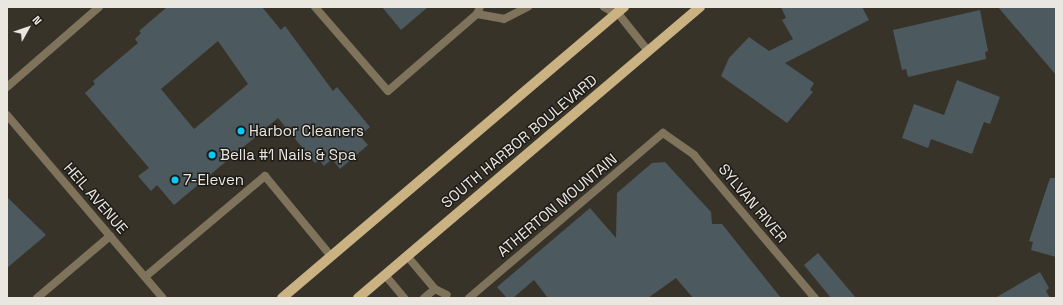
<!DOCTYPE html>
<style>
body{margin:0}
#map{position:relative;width:1063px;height:305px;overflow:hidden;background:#383329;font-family:"Space Grotesk",sans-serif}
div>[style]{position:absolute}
.building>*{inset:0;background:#4c595f}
.lane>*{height:8px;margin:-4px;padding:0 4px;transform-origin:4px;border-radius:4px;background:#7f735c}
.street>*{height:8px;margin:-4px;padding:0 4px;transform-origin:4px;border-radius:4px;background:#7f735c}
.primary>*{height:10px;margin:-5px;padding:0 5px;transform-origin:5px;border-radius:5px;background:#cab282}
.dots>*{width:11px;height:11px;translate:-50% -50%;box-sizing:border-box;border:2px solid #1e1b17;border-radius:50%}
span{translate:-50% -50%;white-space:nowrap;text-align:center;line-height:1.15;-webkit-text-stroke:3px #1e1b17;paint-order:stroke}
.poi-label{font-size:15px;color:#eae7e0}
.left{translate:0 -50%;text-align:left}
.street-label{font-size:15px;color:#eae7e0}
.frame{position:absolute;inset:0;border:8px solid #eae7e0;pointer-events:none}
.north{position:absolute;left:8px;top:8px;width:40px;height:40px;-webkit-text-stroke:3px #1e1b17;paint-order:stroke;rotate:50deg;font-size:11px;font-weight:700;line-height:16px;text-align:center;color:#eae7e0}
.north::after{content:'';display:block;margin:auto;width:14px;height:18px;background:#eae7e0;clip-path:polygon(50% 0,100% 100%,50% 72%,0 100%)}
</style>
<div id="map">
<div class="building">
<i style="clip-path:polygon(evenodd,167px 7px,262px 7px,281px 30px,285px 26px,333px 91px,337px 87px,370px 127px,360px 136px,368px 145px,340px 169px,332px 159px,324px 166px,319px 160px,315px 163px,278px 118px,174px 205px,157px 185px,151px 191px,138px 176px,149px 168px,85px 93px,95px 84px,93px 81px,138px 43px,135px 39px,141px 33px,139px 31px,167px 7px,218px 41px,248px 84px,194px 129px,161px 89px,218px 41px)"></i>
<i style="clip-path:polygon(382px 7px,428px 7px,401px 30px)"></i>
<i style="clip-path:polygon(781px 7px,862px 7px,869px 20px,785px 63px,814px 83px,810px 90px,813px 92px,787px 123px,721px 76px,729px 58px,749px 37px,769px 51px,793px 39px,782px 20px,786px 18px)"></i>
<i style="clip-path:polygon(998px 7px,1056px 7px,1056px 75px)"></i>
<i style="clip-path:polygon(980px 10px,988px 51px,985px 52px,986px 59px,908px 77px,906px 69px,902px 70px,893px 30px)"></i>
<i style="clip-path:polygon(957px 80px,1000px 97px,990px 124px,984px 122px,972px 154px,931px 139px,928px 148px,902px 138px,914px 104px,944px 115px)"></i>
<i style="clip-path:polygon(665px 162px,711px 212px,712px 224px,722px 224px,781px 298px,693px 298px,676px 278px,648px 298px,548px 298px,534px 280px,513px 298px,507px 298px,497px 287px,590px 208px,616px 238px,617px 193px,652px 163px)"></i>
<i style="clip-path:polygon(1050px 178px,1056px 178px,1056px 257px,1031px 250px,1033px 242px,1029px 241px)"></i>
<i style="clip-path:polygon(7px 197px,46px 235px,7px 268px)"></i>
<i style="clip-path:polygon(818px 253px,856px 298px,831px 298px,804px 265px)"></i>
<i style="clip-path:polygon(1040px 272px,1049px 288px,1046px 291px,1050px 298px,995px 298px)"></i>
</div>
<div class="lane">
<i style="left:315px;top:7px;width:111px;rotate:49deg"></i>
<i style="left:388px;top:91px;width:118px;rotate:-40.9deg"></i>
<i style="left:477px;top:14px;width:8px;rotate:-67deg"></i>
<i style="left:604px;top:7px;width:14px;rotate:30deg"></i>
<i style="left:613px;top:7px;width:56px;rotate:51.5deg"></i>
<i style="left:477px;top:14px;width:27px;rotate:10deg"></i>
<i style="left:504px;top:19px;width:27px;rotate:-27deg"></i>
<i style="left:7px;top:87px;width:122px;rotate:-41deg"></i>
<i style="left:407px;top:256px;width:43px;rotate:49.7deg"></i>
<i style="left:435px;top:289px;width:13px;rotate:27deg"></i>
<i style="left:385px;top:275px;width:30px;rotate:50deg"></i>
<i style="left:145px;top:277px;width:157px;rotate:-40.1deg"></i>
<i style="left:265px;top:176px;width:104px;rotate:50.5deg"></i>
<i style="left:424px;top:298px;width:14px;rotate:-39deg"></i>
</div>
<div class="street">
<i style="left:7px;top:115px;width:240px;rotate:49.6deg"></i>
<i style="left:37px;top:298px;width:96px;rotate:-40.3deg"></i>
<i style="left:469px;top:298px;width:255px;rotate:-40.4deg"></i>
<i style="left:663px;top:133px;width:38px;rotate:35deg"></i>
<i style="left:694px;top:155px;width:187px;rotate:49.8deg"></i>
</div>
<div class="primary">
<i style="left:282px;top:298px;width:449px;rotate:-40.4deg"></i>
<i style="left:358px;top:298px;width:449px;rotate:-40.4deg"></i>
</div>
<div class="dots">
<i style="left:241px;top:131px;background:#0acafa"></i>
<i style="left:212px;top:155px;background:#0acafa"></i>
<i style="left:175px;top:180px;background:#0acafa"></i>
</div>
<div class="poi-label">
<span class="left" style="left:249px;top:131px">Harbor Cleaners</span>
<span class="left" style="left:220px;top:155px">Bella #1 Nails &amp; Spa</span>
<span class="left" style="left:183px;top:180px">7-Eleven</span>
</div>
<div class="street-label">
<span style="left:519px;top:141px;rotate:-40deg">SOUTH HARBOR BOULEVARD</span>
<span style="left:96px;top:198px;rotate:49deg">HEIL AVENUE</span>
<span style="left:753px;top:203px;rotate:50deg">SYLVAN RIVER</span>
<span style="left:557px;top:205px;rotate:-40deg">ATHERTON MOUNTAIN</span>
</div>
<div class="frame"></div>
<div class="north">N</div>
</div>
